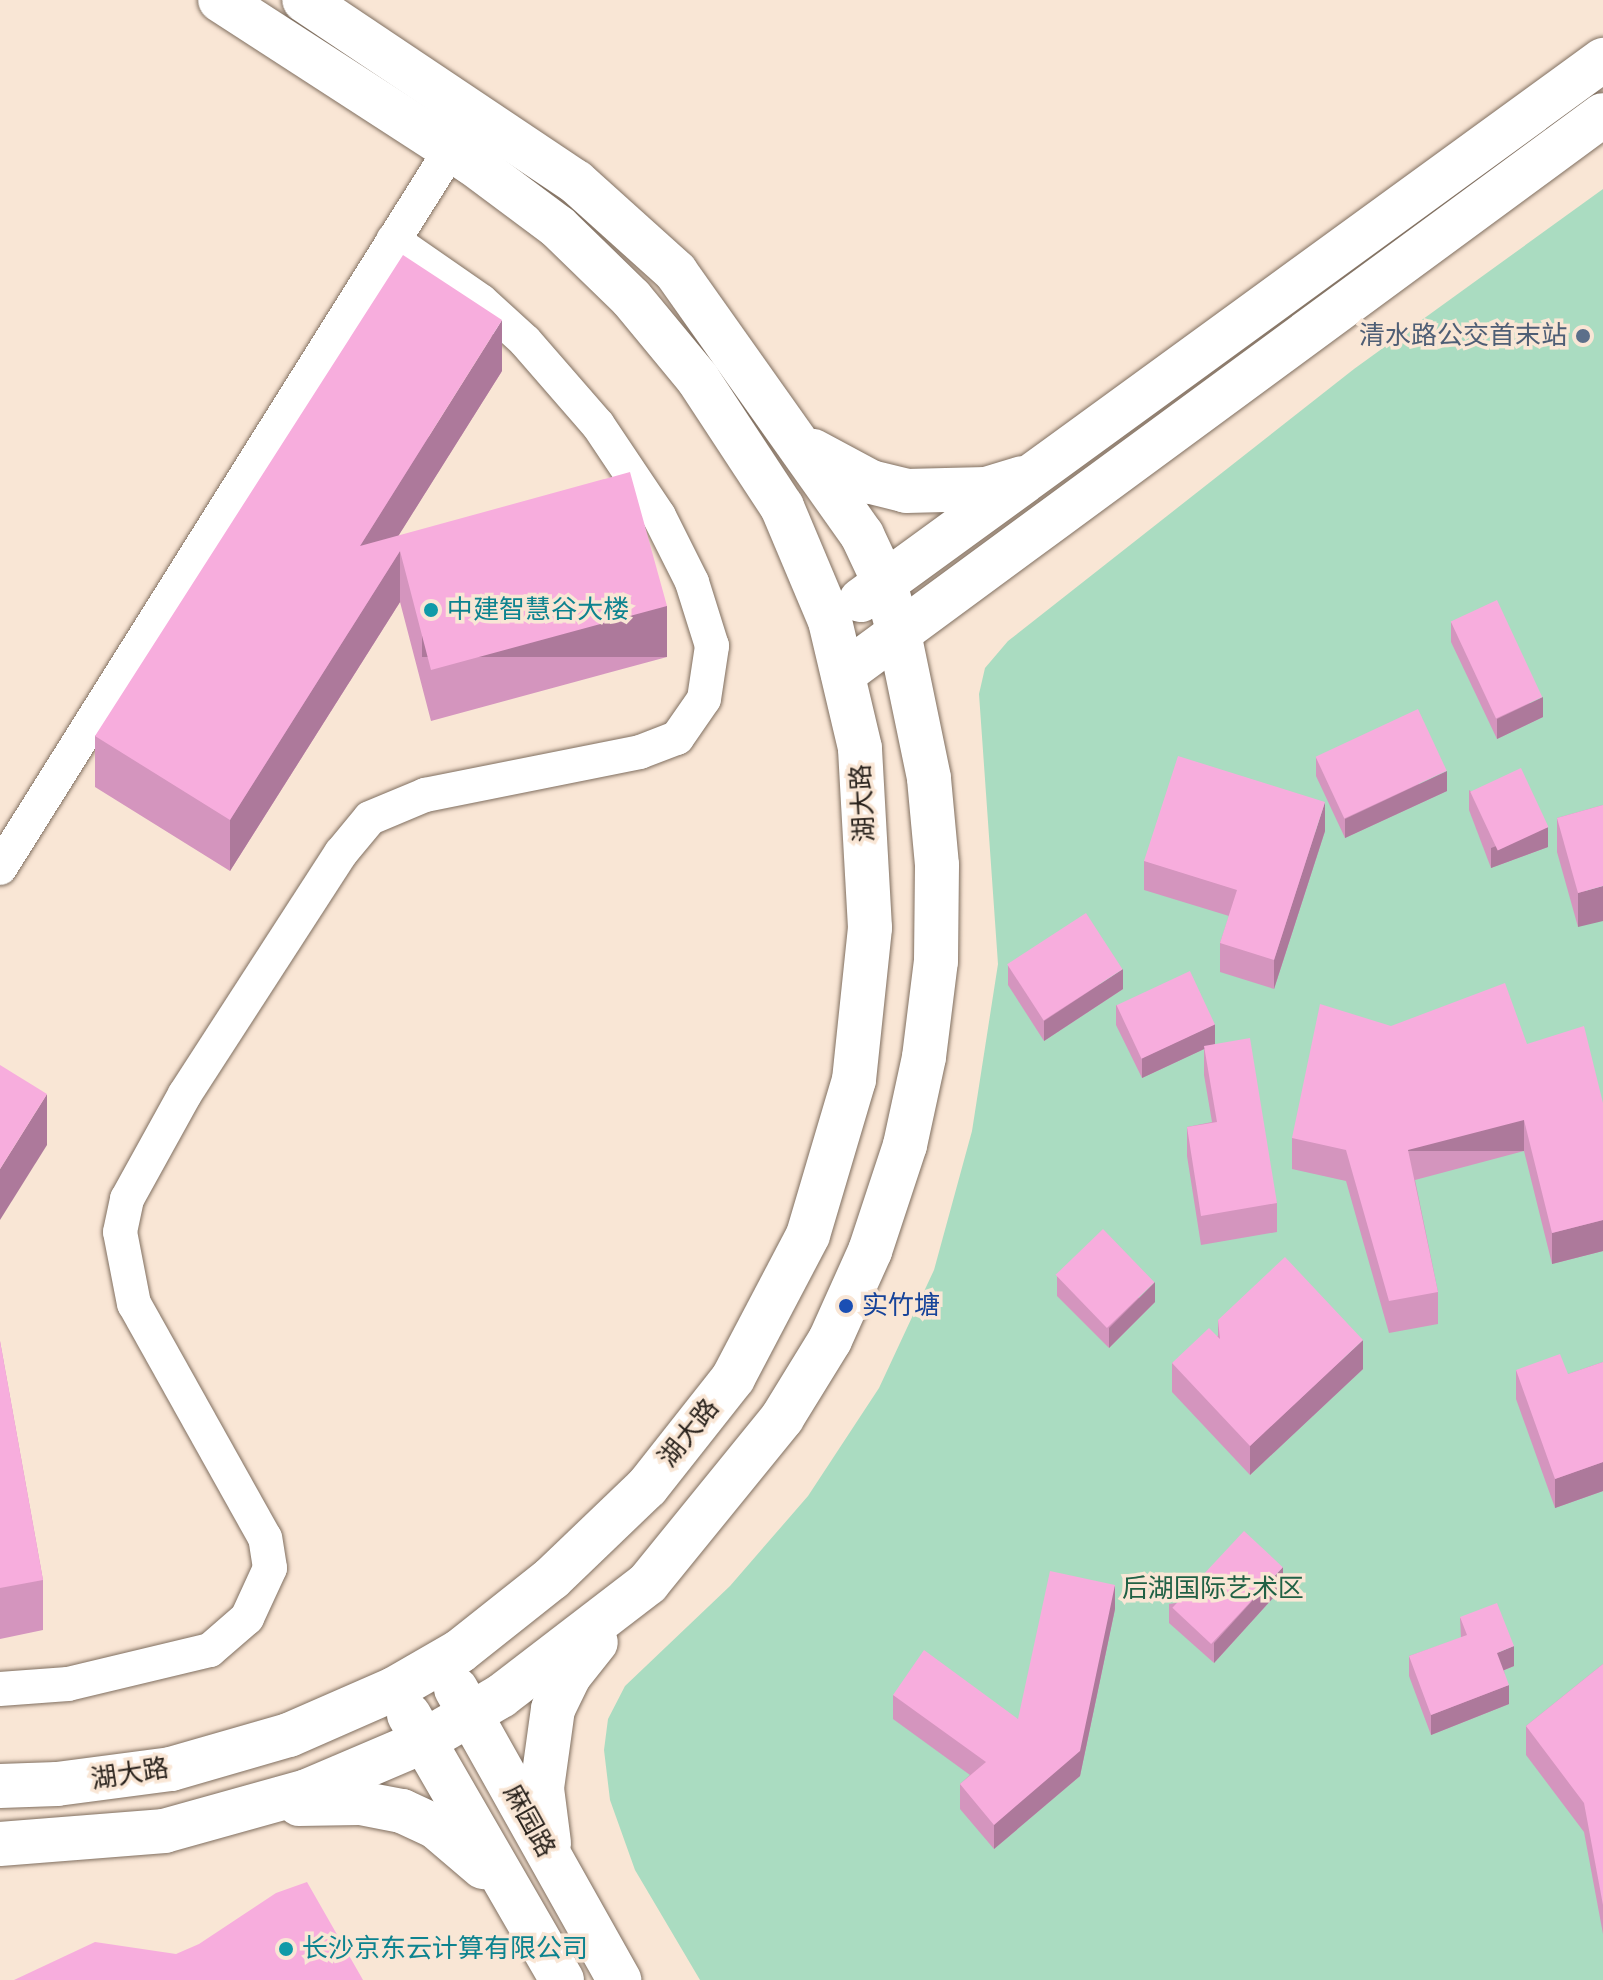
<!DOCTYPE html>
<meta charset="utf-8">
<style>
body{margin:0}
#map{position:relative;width:1603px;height:1980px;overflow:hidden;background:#f9e6d5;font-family:Karla,"Noto Sans SC",sans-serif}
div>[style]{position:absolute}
.green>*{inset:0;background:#aadcc1}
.roads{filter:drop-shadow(0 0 2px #806f60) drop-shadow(0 0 2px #806f60)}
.street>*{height:34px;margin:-17px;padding:0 17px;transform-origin:17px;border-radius:17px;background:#fff}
.secondary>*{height:44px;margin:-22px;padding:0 22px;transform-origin:22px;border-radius:22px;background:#fff}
.wall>*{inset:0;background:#d495be}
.shaded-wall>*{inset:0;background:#ad799b;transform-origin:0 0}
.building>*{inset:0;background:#f7addd;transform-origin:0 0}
.dots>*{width:22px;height:22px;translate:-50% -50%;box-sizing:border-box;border:4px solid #f9e6d5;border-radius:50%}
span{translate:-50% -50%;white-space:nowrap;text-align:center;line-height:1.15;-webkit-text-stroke:7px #f9e6d5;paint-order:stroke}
.service-label{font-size:26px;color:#4e5e75}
.right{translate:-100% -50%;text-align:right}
.culture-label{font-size:26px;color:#0d838f}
.left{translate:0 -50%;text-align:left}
.street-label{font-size:26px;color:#29221c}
.transit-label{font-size:26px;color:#164399}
.park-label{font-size:26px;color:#206145}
</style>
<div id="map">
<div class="green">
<i style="clip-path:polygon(1603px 189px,1603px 1980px,700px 1980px,635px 1870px,610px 1800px,604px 1750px,608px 1719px,625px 1686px,730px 1586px,808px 1496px,879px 1388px,934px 1270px,972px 1131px,998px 964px,979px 694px,985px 668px,1008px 641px,1354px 369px)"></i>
</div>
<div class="roads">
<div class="street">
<i style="left:0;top:868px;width:849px;rotate:-57.9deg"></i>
<i style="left:0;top:1689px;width:68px;rotate:-4.2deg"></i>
<i style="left:68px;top:1684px;width:146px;rotate:-13.5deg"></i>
<i style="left:210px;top:1650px;width:49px;rotate:-40.9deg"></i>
<i style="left:247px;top:1618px;width:55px;rotate:-65.3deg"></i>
<i style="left:270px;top:1568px;width:30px;rotate:-99deg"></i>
<i style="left:265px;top:1538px;width:268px;rotate:-119.2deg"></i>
<i style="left:134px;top:1304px;width:73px;rotate:-101deg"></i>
<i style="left:120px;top:1232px;width:34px;rotate:-78deg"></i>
<i style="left:127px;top:1199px;width:120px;rotate:-61.1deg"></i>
<i style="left:185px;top:1094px;width:287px;rotate:-57.1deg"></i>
<i style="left:341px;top:853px;width:45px;rotate:-50.4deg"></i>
<i style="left:370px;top:818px;width:60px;rotate:-22.7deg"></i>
<i style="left:425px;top:795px;width:219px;rotate:-11.3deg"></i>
<i style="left:640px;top:752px;width:40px;rotate:-21deg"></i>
<i style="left:677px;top:738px;width:47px;rotate:-55.3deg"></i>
<i style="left:704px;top:699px;width:54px;rotate:-81.4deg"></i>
<i style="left:712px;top:646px;width:67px;rotate:-107.4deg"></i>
<i style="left:692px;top:582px;width:74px;rotate:-116.6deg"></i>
<i style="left:659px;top:516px;width:110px;rotate:-123.8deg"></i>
<i style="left:598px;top:425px;width:111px;rotate:-131deg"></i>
<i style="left:525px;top:341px;width:59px;rotate:-137.7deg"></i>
<i style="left:481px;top:301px;width:107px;rotate:-145.3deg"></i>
</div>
<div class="secondary">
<i style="left:813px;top:451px;width:66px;rotate:28.1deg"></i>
<i style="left:871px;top:482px;width:36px;rotate:14deg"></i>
<i style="left:906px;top:491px;width:80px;rotate:-1.4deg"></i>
<i style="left:986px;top:489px;width:37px;rotate:-17deg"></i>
<i style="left:861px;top:600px;width:918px;rotate:-36.05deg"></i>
<i style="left:843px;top:674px;width:943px;rotate:-36.34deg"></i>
<i style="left:456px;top:1689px;width:334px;rotate:60.7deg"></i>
<i style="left:409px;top:1715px;width:306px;rotate:60deg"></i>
<i style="left:0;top:1786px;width:57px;rotate:-2deg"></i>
<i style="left:57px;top:1784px;width:115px;rotate:-7.5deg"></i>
<i style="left:171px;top:1769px;width:123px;rotate:-16.1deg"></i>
<i style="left:289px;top:1735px;width:115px;rotate:-23.7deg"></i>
<i style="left:394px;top:1689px;width:76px;rotate:-29.9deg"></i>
<i style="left:460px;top:1651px;width:117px;rotate:-38.4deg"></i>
<i style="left:552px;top:1578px;width:132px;rotate:-43.8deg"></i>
<i style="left:647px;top:1487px;width:139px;rotate:-51.7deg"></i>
<i style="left:733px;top:1378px;width:161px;rotate:-62.3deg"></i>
<i style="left:808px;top:1235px;width:162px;rotate:-73.5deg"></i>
<i style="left:854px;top:1080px;width:153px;rotate:-84deg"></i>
<i style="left:870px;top:928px;width:180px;rotate:-93.2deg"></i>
<i style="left:860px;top:748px;width:130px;rotate:-103.3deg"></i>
<i style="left:830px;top:621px;width:124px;rotate:-112.8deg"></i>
<i style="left:782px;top:507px;width:153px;rotate:-123.3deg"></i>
<i style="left:698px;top:379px;width:105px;rotate:-129.6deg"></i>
<i style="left:631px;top:298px;width:102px;rotate:-135.8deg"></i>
<i style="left:558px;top:227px;width:107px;rotate:-143.3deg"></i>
<i style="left:472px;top:163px;width:300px;rotate:-147.1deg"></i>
<i style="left:299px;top:1804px;width:61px;rotate:-0.9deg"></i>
<i style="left:360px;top:1803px;width:43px;rotate:10.8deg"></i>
<i style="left:402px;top:1811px;width:38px;rotate:25deg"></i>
<i style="left:436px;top:1827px;width:62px;rotate:40.4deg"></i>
<i style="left:549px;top:1843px;width:55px;rotate:-97.3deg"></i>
<i style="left:542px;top:1788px;width:80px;rotate:-82.1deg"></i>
<i style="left:553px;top:1709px;width:37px;rotate:-64deg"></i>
<i style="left:569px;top:1676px;width:43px;rotate:-51.5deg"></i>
<i style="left:0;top:1844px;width:165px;rotate:-4.5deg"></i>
<i style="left:164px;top:1831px;width:148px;rotate:-15.6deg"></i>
<i style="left:307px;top:1791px;width:127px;rotate:-23.1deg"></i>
<i style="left:424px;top:1741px;width:89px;rotate:-30.3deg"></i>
<i style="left:501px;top:1696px;width:185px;rotate:-37.5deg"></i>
<i style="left:648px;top:1583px;width:213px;rotate:-50.9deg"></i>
<i style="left:782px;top:1418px;width:92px;rotate:-58.4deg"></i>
<i style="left:830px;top:1340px;width:98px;rotate:-65.8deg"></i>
<i style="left:870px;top:1251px;width:112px;rotate:-71.7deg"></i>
<i style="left:905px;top:1145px;width:90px;rotate:-77.8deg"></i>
<i style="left:924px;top:1057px;width:97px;rotate:-82.9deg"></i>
<i style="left:936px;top:961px;width:96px;rotate:-89.4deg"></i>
<i style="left:937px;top:865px;width:87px;rotate:-95.3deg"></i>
<i style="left:929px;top:778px;width:148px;rotate:-101.7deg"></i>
<i style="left:899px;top:633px;width:51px;rotate:-105.9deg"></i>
<i style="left:885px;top:584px;width:54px;rotate:-115.1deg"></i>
<i style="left:862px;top:535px;width:322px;rotate:-125.3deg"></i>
<i style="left:676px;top:272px;width:135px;rotate:-138deg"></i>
<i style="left:576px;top:182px;width:327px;rotate:-146.2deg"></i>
</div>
</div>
<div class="wall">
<i style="clip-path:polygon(502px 371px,398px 536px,667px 657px,431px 721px,400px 602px,230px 871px,95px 787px,95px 736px)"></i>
<i style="clip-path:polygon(1451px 622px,1543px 717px,1497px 739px,1451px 642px)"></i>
<i style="clip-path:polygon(1316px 757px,1447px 791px,1345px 838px,1316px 776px)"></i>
<i style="clip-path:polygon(1469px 790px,1548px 847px,1491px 868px,1469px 810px)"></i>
<i style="clip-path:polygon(1603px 805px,1578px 927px,1557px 852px,1557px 818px)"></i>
<i style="clip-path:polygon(1325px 831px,1274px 989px,1220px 972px,1220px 943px,1229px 916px,1144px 890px,1144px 861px)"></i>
<i style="clip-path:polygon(1008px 965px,1123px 989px,1044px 1041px,1008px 985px)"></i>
<i style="clip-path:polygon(1116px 1005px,1215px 1044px,1277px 1203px,1277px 1232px,1201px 1245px,1187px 1156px,1187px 1127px,1212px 1122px,1204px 1075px,1204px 1049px,1142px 1078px,1116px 1025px)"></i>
<i style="clip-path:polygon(1391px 1026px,1527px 1044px,1603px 1103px,1603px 1251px,1552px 1264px,1524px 1151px,1415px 1180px,1438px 1292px,1438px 1324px,1389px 1333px,1346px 1181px,1292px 1169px,1292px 1138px)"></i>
<i style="clip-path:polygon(1057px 1276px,1155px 1302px,1109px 1348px,1057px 1296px)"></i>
<i style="clip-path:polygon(1218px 1320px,1363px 1369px,1250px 1475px,1172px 1392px,1172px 1363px,1218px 1336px)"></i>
<i style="clip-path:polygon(0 1341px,43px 1580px,43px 1630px,0 1639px)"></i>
<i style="clip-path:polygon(1603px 1362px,1603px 1491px,1555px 1508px,1516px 1399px,1516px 1370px,1568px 1374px)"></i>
<i style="clip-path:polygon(1283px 1587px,1214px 1663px,1169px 1623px,1169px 1604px)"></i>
<i style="clip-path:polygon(1115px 1609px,1080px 1776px,994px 1849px,960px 1809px,960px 1784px,970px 1775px,893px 1719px,893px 1695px,1018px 1719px)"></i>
<i style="clip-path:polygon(1460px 1617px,1514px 1666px,1504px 1670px,1509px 1704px,1431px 1735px,1409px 1676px,1409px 1656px,1461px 1638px)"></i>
<i style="clip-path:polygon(1603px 1664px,1603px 1934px,1584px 1832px,1526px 1755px,1526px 1726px)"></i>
</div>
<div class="shaded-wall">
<i style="clip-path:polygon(502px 320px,502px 371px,360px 597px,360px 546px)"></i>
<i style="clip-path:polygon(400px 551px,400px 602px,230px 871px,230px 820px)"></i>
<i style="left:667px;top:606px;width:51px;height:245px;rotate:90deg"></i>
<i style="clip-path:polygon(1543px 697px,1543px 717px,1497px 739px,1497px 719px)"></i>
<i style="clip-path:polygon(1447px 771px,1447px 791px,1345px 838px,1345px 819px)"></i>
<i style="clip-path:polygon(1325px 802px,1325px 831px,1274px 989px,1274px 960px)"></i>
<i style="clip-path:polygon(1548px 827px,1548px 847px,1491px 868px,1491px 848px)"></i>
<i style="clip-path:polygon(1603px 886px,1603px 921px,1578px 927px,1578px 893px)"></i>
<i style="clip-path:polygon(1123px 969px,1123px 989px,1044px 1041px,1044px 1021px)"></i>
<i style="clip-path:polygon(1215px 1024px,1215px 1044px,1142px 1078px,1142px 1058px)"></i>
<i style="clip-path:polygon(47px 1094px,47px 1145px,0 1220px,0 1169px)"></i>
<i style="left:1524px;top:1120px;width:31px;height:120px;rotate:90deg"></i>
<i style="clip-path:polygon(1603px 1220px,1603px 1251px,1552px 1264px,1552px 1233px)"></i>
<i style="clip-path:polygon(1155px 1282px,1155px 1302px,1109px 1348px,1109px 1328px)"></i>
<i style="clip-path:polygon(1363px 1340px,1363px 1369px,1250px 1475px,1250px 1446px)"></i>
<i style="clip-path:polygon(1603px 1462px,1603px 1491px,1555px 1508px,1555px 1479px)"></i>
<i style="clip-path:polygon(1283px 1567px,1283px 1587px,1214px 1663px,1214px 1643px)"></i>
<i style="clip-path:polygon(1115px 1585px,1115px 1609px,1080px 1776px,994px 1849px,994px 1825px)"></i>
<i style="clip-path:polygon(1514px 1646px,1514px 1666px,1497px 1673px,1497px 1653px)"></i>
<i style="clip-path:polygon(1509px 1685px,1509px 1704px,1431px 1735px,1431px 1715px)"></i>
</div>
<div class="building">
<i style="clip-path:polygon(403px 255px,502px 320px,360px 546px,630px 472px,667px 606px,431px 670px,400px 551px,230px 820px,95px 736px)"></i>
<i style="left:1497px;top:600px;width:107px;height:51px;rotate:65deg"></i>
<i style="left:1418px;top:709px;width:68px;height:113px;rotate:65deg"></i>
<i style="clip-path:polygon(1178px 756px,1325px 802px,1274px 960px,1220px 943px,1237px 890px,1144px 861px)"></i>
<i style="left:1521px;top:768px;width:65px;height:56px;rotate:65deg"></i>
<i style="clip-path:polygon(1603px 805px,1603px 886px,1578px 893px,1557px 818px)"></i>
<i style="left:1086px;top:913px;width:67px;height:94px;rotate:57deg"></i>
<i style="left:1190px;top:971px;width:59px;height:81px;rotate:65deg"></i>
<i style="clip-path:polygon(1505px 983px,1527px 1044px,1584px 1026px,1603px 1103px,1603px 1220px,1552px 1233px,1524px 1120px,1408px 1150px,1438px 1292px,1389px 1301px,1346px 1150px,1292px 1138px,1320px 1004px,1391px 1026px)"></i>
<i style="clip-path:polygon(1250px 1038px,1277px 1203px,1201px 1216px,1187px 1127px,1217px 1122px,1204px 1046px)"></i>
<i style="clip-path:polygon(0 1065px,47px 1094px,0 1169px)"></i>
<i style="left:1103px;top:1229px;width:74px;height:66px;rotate:46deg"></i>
<i style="clip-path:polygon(1285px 1257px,1363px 1340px,1250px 1446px,1172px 1363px,1209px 1328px,1220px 1339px,1218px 1320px)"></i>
<i style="clip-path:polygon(0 1341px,43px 1580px,0 1588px)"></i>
<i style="clip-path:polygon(1560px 1354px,1568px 1374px,1603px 1362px,1603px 1462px,1555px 1479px,1516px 1370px)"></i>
<i style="left:1244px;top:1531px;width:53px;height:105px;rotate:43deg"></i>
<i style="clip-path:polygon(1050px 1571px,1115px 1585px,1080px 1751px,994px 1825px,960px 1784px,986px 1762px,893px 1695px,924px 1650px,1018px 1719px)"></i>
<i style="clip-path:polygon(1497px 1603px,1514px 1646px,1497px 1653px,1509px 1685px,1431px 1715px,1409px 1656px,1467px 1635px,1460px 1617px)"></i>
<i style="clip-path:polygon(1603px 1664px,1603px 1905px,1584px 1803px,1526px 1726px)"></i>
<i style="clip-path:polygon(307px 1882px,363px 1980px,14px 1980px,95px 1942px,176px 1954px,199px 1944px,276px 1893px)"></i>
</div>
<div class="dots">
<i style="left:1583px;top:336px;background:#5c6f8a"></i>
<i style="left:431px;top:610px;background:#0f9aa8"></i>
<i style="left:846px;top:1306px;background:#1a4fb4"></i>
<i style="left:286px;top:1949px;background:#0f9aa8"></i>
</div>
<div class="service-label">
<span class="right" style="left:1567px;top:336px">清水路公交首末站</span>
</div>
<div class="culture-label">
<span class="left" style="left:447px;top:610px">中建智慧谷大楼</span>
<span class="left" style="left:302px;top:1949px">长沙京东云计算有限公司</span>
</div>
<div class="street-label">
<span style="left:863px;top:803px;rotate:-93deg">湖大路</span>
<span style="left:689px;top:1433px;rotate:-51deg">湖大路</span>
<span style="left:130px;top:1774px;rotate:-9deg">湖大路</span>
<span style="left:529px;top:1821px;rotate:61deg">麻园路</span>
</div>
<div class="transit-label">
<span class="left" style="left:862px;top:1306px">实竹塘</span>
</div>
<div class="park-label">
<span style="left:1213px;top:1589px">后湖国际艺术区</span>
</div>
</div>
